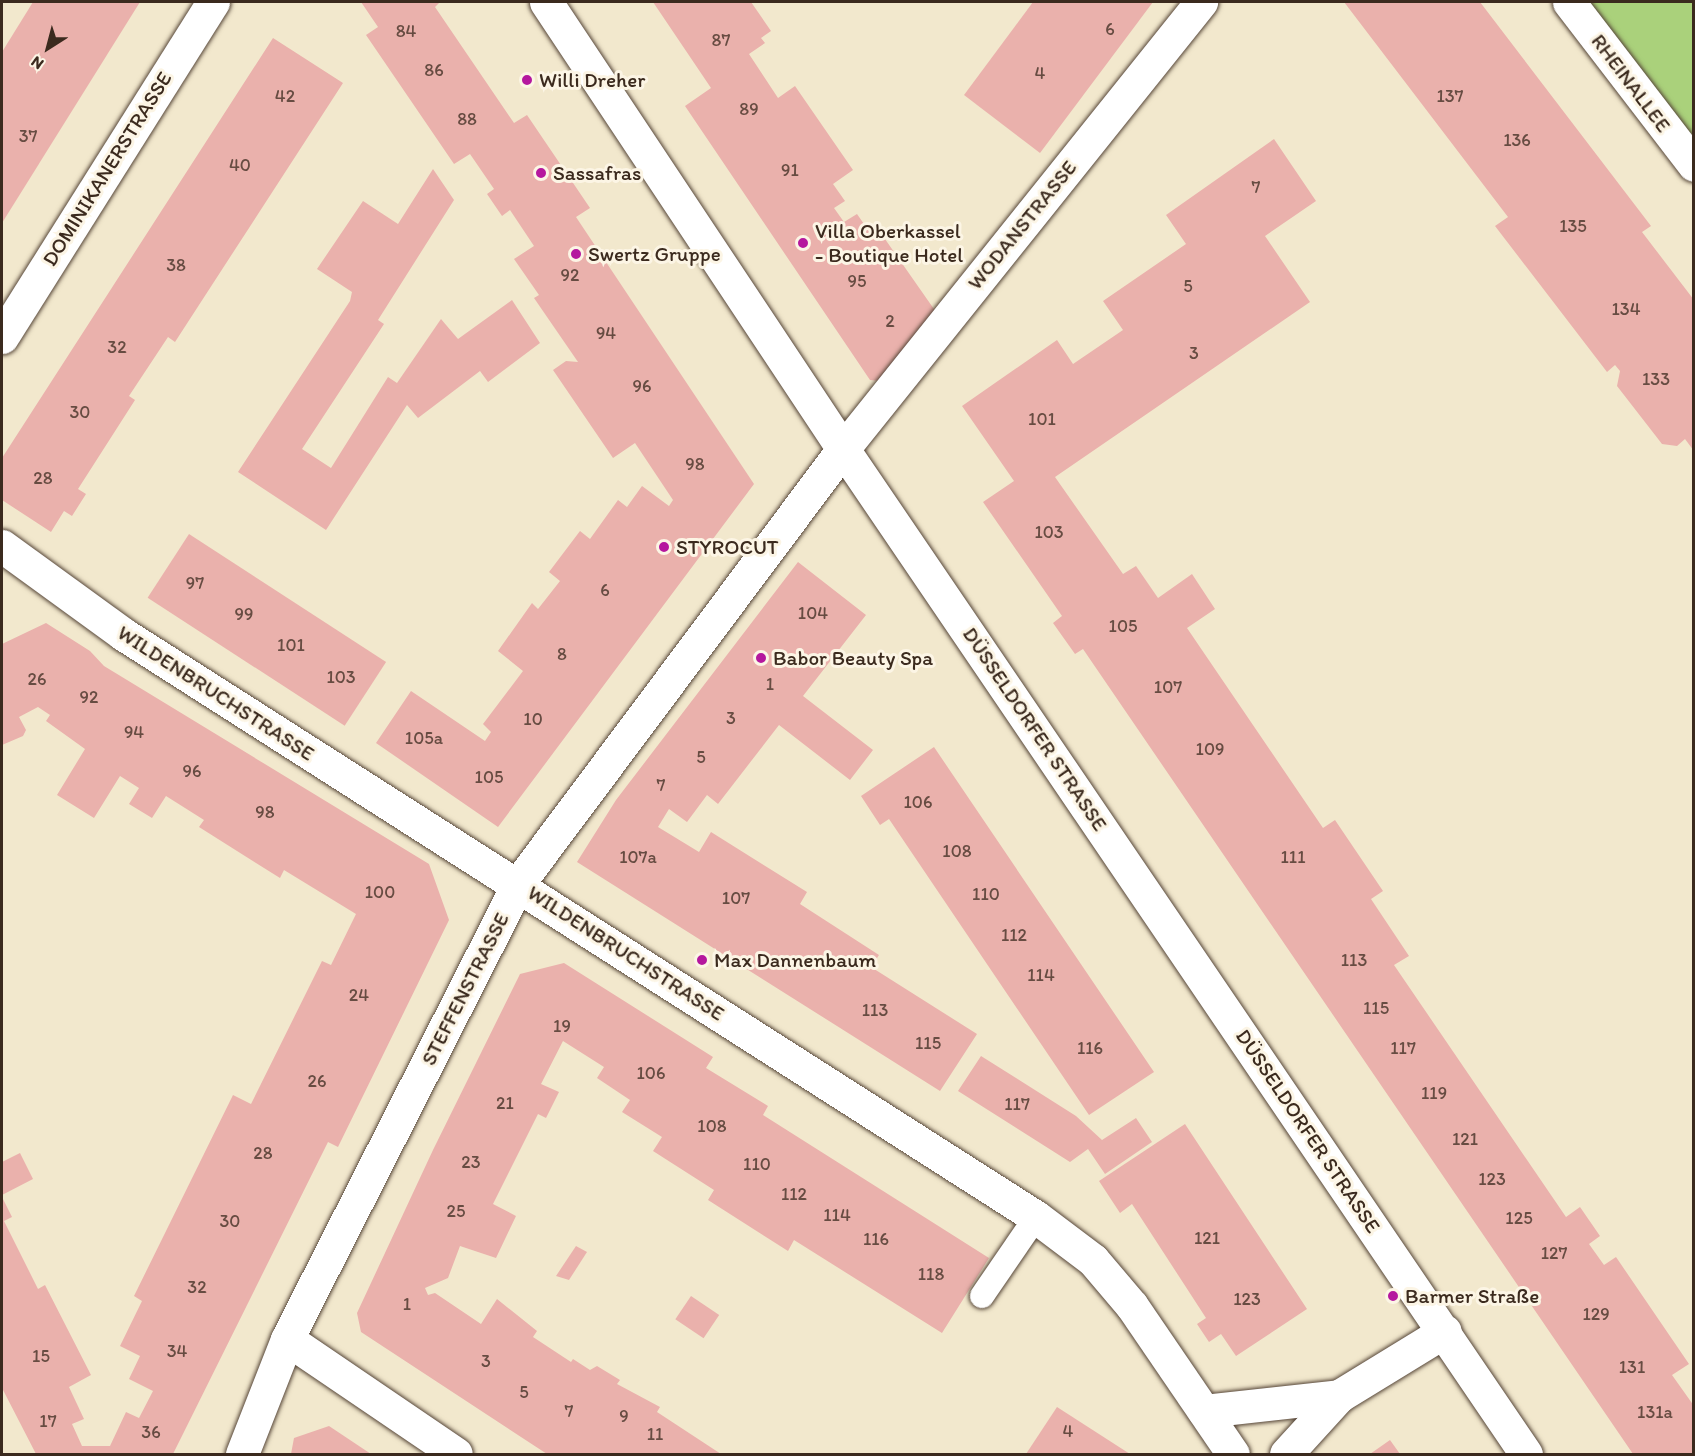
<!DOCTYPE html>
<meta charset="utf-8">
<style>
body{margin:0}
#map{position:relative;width:1695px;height:1456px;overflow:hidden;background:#f2e8cd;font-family:Itim,sans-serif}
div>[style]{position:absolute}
.green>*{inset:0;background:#aad17b}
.building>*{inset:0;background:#eab1ac;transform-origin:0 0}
.roads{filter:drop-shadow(0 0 2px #564638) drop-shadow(0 0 2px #564638)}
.service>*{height:24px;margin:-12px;padding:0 12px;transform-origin:12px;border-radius:12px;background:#fff}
.minor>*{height:33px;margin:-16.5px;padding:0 16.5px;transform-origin:16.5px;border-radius:16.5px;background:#fff}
.tertiary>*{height:33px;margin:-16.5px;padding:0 16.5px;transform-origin:16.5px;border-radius:16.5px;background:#fff}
.dots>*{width:16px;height:16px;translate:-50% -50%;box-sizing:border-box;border:3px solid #fcf5e5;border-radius:50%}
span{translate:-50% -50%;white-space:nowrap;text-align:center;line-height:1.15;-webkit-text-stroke:6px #fcf5e5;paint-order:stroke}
.number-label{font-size:18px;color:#674c42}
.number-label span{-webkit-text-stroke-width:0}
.poi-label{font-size:21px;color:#3b2a1e}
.left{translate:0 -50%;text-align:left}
.street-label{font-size:21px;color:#3b2a1e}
.frame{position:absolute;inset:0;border:3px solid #3b2a1e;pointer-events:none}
.north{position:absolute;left:18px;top:18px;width:60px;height:60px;-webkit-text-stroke:4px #fcf5e5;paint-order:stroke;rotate:216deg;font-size:16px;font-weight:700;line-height:24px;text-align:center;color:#3b2a1e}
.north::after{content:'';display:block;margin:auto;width:21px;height:27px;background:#3b2a1e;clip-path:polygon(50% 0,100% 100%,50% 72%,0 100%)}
</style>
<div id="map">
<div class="green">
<i style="clip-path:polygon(1585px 2px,1693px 2px,1693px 143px)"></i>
</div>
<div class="building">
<i style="clip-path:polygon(33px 2px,140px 2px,2px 223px,2px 52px)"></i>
<i style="clip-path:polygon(361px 2px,440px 2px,435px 7px,514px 123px,527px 115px,590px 208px,576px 217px,754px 484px,498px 827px,376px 743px,411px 691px,485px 741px,491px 732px,483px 724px,523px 671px,498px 651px,532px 603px,538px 609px,560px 581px,549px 572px,580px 531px,590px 539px,618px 500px,627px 507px,642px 486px,669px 506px,673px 500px,635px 443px,613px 458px,553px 370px,566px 361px,578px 362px,534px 298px,539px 295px,514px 259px,534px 246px,510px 210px,502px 216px,487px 194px,494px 189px,470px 154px,454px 164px,366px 35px,378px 27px)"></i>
<i style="clip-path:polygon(653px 2px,751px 2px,771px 31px,761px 38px,765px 43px,749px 54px,778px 98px,795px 86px,853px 170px,833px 184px,845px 201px,834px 208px,844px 222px,857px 214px,871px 234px,878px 229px,936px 312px,880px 381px,870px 380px,685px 106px,711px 88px)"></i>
<i style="clip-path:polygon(1033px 2px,1153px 2px,1040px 153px,964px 95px)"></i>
<i style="clip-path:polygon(1344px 2px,1480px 2px,1651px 226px,1642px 232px,1694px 300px,1694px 451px,1685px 439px,1677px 446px,1662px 444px,1617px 386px,1620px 371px,1615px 365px,1607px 372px,1495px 226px,1508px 217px)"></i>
<i style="clip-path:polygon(273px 38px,343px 83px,175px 342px,168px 337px,129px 396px,135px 400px,78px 489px,86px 494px,72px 516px,64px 511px,51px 532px,2px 500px,2px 458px)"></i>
<i style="clip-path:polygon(1274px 139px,1316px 201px,1265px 236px,1310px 302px,1055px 477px,1123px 574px,1136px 566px,1158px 598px,1192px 574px,1215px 609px,1187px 628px,1323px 828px,1335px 820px,1383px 891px,1371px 899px,1409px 956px,1394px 965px,1566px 1217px,1580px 1207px,1600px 1236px,1589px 1244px,1604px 1265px,1616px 1257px,1689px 1364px,1672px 1375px,1694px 1406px,1694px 1454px,1633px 1454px,1083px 649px,1075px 654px,1053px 623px,1062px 616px,983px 502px,1014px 481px,962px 406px,1057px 340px,1073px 364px,1123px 330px,1103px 301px,1186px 244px,1166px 215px)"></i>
<i style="clip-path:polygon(433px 169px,454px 200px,378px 320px,384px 324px,302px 449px,331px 468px,388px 377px,397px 383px,441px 319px,458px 339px,512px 300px,540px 343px,488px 382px,480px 371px,418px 418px,407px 405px,326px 530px,238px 472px,350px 301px,352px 292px,317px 269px,363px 201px,398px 224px)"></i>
<i style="left:189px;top:534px;width:235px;height:76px;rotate:33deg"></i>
<i style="clip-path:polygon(798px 562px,866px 615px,803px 696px,873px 750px,850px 780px,779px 725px,718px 804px,707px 795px,687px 822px,669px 809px,658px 827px,699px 852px,711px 832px,807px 892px,800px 904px,879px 955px,871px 967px,977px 1034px,940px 1091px,577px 862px,616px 800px)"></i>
<i style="clip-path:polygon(46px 623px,90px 651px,104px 666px,429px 864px,449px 920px,338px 1147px,328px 1142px,173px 1454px,36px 1454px,2px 1388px,2px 1197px,12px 1217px,4px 1221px,38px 1289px,45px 1285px,91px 1375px,69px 1387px,84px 1419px,72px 1424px,82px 1446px,110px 1446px,126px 1412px,139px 1418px,153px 1391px,129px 1379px,140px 1356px,120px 1346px,142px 1301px,134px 1296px,233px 1095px,251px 1104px,322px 961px,331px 965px,356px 914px,284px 870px,280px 878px,199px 827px,204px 820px,166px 796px,152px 818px,129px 804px,139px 788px,120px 776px,94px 818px,57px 795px,85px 749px,46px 721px,50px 715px,38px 707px,19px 717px,26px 730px,23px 736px,2px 745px,2px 644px)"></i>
<i style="clip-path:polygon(934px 747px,1154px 1072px,1089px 1115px,889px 819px,880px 825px,861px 796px)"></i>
<i style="clip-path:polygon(564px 963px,713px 1057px,706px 1068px,768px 1106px,763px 1115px,989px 1258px,942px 1333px,794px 1240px,788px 1251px,708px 1200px,714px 1190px,653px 1151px,662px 1137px,622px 1112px,630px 1100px,597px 1078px,604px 1067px,563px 1041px,541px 1084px,559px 1092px,546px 1118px,538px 1114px,493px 1204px,516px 1216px,496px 1258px,460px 1246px,448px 1278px,425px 1288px,428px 1295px,435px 1293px,481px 1324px,497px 1299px,537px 1331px,533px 1337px,571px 1362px,573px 1359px,590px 1370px,597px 1366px,620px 1380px,617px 1384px,660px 1407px,657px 1412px,721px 1454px,547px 1454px,361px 1332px,357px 1313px,433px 1150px,520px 974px)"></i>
<i style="clip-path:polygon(981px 1056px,1076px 1116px,1102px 1140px,1136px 1118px,1152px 1142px,1105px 1174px,1088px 1149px,1070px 1162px,958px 1091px)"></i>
<i style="clip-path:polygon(1185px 1124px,1307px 1309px,1236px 1356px,1221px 1334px,1209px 1342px,1197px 1324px,1206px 1318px,1132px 1204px,1120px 1213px,1099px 1181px)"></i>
<i style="clip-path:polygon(20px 1153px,33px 1179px,2px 1195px,2px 1162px)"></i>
<i style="clip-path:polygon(576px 1246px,587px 1252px,569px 1280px,556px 1276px)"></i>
<i style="left:691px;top:1296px;width:34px;height:28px;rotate:34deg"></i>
<i style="clip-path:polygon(1057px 1407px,1130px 1454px,1026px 1454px)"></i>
<i style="clip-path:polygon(329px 1426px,371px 1454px,291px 1454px,294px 1438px)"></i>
<i style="clip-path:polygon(1390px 1440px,1400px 1454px,1370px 1454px)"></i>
</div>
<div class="roads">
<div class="service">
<i style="left:982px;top:1296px;width:96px;rotate:-55.6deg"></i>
</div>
<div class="minor">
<i style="left:1569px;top:2px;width:205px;rotate:52.5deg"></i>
<i style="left:2px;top:337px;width:396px;rotate:-57.8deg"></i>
<i style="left:2px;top:546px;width:150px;rotate:36deg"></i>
<i style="left:123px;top:634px;width:1083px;rotate:32.56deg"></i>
<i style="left:1036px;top:1217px;width:71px;rotate:37deg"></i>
<i style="left:1093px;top:1260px;width:60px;rotate:49.7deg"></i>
<i style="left:1132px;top:1306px;width:179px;rotate:55.7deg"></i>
<i style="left:287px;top:1339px;width:204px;rotate:34.2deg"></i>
<i style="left:1204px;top:1411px;width:136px;rotate:-6.3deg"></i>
<i style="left:242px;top:1454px;width:123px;rotate:-68.6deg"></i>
<i style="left:287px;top:1339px;width:510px;rotate:-63.08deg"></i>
<i style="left:518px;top:884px;width:543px;rotate:-53.24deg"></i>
<i style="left:843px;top:449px;width:573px;rotate:-51.31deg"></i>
<i style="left:1286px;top:1454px;width:79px;rotate:-47.6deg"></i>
<i style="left:1339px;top:1396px;width:124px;rotate:-31.5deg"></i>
</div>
<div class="tertiary">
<i style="left:546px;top:2px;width:537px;rotate:56.4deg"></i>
<i style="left:843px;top:449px;width:1215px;rotate:55.8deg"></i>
</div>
</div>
<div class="dots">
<i style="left:527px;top:80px;background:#b5179e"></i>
<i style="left:541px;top:173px;background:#b5179e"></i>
<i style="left:803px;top:243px;background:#b5179e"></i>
<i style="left:576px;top:254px;background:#b5179e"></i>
<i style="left:664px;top:547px;background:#b5179e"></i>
<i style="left:761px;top:658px;background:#b5179e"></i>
<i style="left:702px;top:960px;background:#b5179e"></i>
<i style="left:1393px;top:1296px;background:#b5179e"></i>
</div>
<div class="number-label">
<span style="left:1110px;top:29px">6</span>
<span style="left:406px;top:31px">84</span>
<span style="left:721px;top:40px">87</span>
<span style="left:434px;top:70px">86</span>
<span style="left:1040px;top:73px">4</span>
<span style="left:285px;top:96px">42</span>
<span style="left:1450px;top:96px">137</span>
<span style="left:749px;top:109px">89</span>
<span style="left:467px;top:119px">88</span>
<span style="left:28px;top:136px">37</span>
<span style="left:1517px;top:140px">136</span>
<span style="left:240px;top:165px">40</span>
<span style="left:790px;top:170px">91</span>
<span style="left:1256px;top:187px">7</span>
<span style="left:1573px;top:226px">135</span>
<span style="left:176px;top:265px">38</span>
<span style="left:570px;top:275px">92</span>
<span style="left:857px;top:281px">95</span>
<span style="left:1188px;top:286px">5</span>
<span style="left:1626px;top:309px">134</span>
<span style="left:890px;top:321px">2</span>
<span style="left:606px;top:333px">94</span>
<span style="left:117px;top:347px">32</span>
<span style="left:1194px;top:353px">3</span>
<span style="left:1656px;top:379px">133</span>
<span style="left:642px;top:386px">96</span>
<span style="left:80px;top:412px">30</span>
<span style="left:1042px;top:419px">101</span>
<span style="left:695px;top:464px">98</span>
<span style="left:43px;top:478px">28</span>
<span style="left:1049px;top:532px">103</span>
<span style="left:195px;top:583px">97</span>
<span style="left:605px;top:590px">6</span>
<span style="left:813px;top:613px">104</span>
<span style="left:244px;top:614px">99</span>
<span style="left:1123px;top:626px">105</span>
<span style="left:291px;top:645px">101</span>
<span style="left:562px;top:654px">8</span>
<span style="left:341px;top:677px">103</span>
<span style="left:37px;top:679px">26</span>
<span style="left:770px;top:684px">1</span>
<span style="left:1168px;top:687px">107</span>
<span style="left:89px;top:697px">92</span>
<span style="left:731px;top:718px">3</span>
<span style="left:533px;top:719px">10</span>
<span style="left:134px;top:732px">94</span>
<span style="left:424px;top:738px">105a</span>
<span style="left:1210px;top:749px">109</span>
<span style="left:701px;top:757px">5</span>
<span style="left:192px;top:771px">96</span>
<span style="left:489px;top:777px">105</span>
<span style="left:661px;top:785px">7</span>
<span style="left:918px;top:802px">106</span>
<span style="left:265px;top:812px">98</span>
<span style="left:957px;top:851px">108</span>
<span style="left:638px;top:857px">107a</span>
<span style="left:1293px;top:857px">111</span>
<span style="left:380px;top:892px">100</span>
<span style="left:986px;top:894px">110</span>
<span style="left:736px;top:898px">107</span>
<span style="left:1014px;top:935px">112</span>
<span style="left:1354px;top:960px">113</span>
<span style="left:1041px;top:975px">114</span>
<span style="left:359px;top:995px">24</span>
<span style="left:1376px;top:1008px">115</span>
<span style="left:875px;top:1010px">113</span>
<span style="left:562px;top:1026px">19</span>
<span style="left:928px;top:1043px">115</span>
<span style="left:1090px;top:1048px">116</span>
<span style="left:1403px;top:1048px">117</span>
<span style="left:651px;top:1073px">106</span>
<span style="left:317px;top:1081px">26</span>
<span style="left:1434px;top:1093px">119</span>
<span style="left:505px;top:1103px">21</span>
<span style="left:1017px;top:1104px">117</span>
<span style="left:712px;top:1126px">108</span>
<span style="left:1465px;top:1139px">121</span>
<span style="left:263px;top:1153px">28</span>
<span style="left:471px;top:1162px">23</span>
<span style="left:757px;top:1164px">110</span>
<span style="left:1492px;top:1179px">123</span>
<span style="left:794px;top:1194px">112</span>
<span style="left:456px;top:1211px">25</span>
<span style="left:837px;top:1215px">114</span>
<span style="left:1519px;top:1218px">125</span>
<span style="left:230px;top:1221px">30</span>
<span style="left:1207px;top:1238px">121</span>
<span style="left:876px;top:1239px">116</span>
<span style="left:1554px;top:1253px">127</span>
<span style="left:931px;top:1274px">118</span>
<span style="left:197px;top:1287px">32</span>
<span style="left:1247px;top:1299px">123</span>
<span style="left:407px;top:1304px">1</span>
<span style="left:1596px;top:1314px">129</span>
<span style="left:177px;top:1351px">34</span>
<span style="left:41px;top:1356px">15</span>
<span style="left:486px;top:1361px">3</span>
<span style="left:1632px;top:1367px">131</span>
<span style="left:524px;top:1392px">5</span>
<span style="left:569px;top:1411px">7</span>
<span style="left:1655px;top:1412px">131a</span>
<span style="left:624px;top:1416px">9</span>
<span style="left:48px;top:1421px">17</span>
<span style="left:1068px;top:1431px">4</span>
<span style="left:151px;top:1432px">36</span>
<span style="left:655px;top:1434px">11</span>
</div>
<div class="poi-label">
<span class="left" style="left:539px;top:80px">Willi Dreher</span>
<span class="left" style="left:553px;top:173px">Sassafras</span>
<span class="left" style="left:815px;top:243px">Villa Oberkassel<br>- Boutique Hotel</span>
<span class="left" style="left:588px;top:254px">Swertz Gruppe</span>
<span class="left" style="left:676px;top:547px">STYROCUT</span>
<span class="left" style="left:773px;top:658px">Babor Beauty Spa</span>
<span class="left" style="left:714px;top:960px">Max Dannenbaum</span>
<span class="left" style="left:1405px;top:1296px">Barmer Straße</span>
</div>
<div class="street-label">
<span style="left:1631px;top:83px;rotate:53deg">RHEINALLEE</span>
<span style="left:107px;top:169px;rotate:-58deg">DOMINIKANERSTRASSE</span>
<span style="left:1022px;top:225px;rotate:-51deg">WODANSTRASSE</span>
<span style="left:216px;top:693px;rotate:33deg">WILDENBRUCHSTRASSE</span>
<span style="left:1035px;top:729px;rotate:56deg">DÜSSELDORFER STRASSE</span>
<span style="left:626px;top:953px;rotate:33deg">WILDENBRUCHSTRASSE</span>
<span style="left:465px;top:989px;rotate:-63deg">STEFFENSTRASSE</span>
<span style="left:1308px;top:1131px;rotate:56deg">DÜSSELDORFER STRASSE</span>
</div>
<div class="frame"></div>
<div class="north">N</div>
</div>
